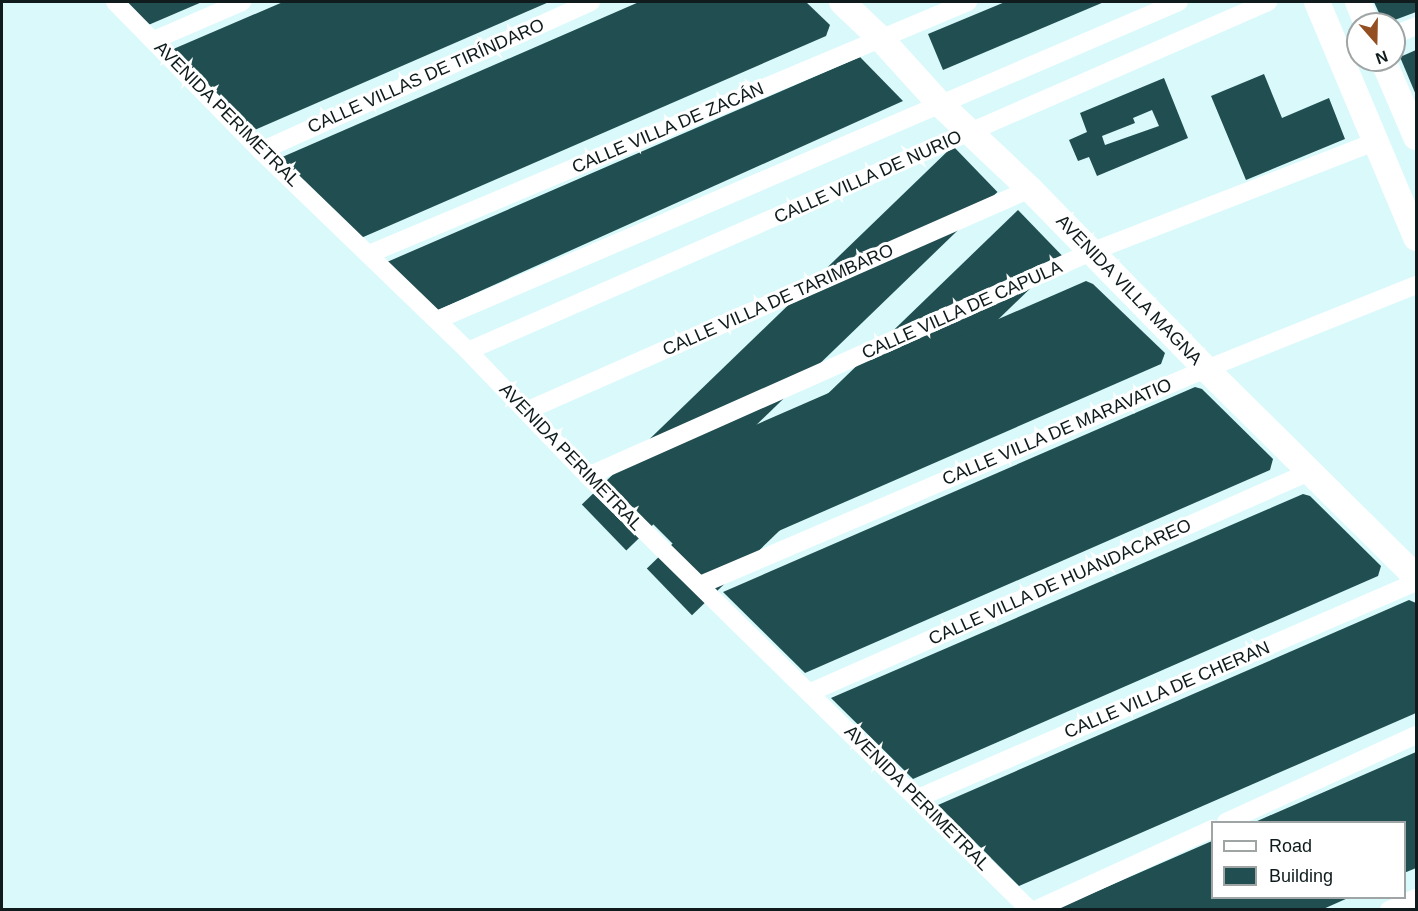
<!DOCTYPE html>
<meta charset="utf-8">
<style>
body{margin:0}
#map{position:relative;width:1418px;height:911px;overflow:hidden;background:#d9f9fb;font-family:Arial,sans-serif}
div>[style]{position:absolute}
.building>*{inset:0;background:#204e51;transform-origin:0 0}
.street>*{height:18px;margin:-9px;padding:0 9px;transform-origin:9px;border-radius:9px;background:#fff}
.secondary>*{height:26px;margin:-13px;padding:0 13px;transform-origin:13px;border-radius:13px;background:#fff}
span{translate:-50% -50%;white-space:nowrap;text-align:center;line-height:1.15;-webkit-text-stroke:6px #fff;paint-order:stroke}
.street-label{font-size:18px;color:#0f1b1c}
.frame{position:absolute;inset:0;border:3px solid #0f1b1c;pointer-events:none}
.legend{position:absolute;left:1211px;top:821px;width:195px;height:78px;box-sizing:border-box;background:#fff;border:2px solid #9fa4a4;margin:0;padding:8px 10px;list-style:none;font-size:18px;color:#0f1b1c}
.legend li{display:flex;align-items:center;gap:12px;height:30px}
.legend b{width:30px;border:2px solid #9fa4a4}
.north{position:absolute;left:1346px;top:12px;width:60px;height:60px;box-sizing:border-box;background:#fff;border:2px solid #9fa4a4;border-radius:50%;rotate:160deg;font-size:16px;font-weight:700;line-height:24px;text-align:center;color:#0f1b1c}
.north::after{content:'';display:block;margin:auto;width:21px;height:27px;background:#934f21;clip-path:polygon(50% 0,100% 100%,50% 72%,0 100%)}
</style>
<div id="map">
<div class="building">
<i style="clip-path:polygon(122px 2px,202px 2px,146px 26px)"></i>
<i style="clip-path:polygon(283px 2px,549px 2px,252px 131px,171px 50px)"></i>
<i style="clip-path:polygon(639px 2px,806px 2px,830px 25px,826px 36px,361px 238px,280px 158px)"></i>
<i style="clip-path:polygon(1005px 2px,1104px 2px,943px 70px,928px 34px)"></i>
<i style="clip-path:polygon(1374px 2px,1416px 2px,1416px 12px,1384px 24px)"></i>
<i style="clip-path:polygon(1416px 50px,1416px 95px,1400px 57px)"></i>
<i style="clip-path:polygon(860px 57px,903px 101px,436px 311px,387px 262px)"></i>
<i style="clip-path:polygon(1264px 74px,1282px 118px,1329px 98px,1345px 139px,1246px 180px,1211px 96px)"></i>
<i style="clip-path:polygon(evenodd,1164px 78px,1188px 138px,1097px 176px,1089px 157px,1078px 161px,1069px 140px,1087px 132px,1080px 113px,1164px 78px,1152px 110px,1159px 126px,1105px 145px,1102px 136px,1135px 123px,1133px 118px,1152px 110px)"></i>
<i style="left:953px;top:146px;width:64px;height:516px;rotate:46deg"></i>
<i style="left:1018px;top:210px;width:65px;height:516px;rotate:46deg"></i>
<i style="clip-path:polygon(1086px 281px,1093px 284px,1165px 353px,1161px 364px,696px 567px,615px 486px)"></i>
<i style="clip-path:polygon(1195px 387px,1202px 389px,1273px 459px,1270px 470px,805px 673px,723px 592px)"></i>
<i style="clip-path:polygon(1303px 494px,1310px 496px,1381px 566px,1378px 576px,913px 779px,831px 698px)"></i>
<i style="clip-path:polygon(1409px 600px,1416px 603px,1416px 713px,1019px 886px,938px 805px)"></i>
<i style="clip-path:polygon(1416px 752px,1416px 868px,1404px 873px,1404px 822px,1255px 822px)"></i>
<i style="clip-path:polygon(1212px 841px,1212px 898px,1348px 898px,1321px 910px,1054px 910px)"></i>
</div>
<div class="street">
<i style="left:115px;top:2px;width:209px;rotate:45.6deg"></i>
<i style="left:261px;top:151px;width:288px;rotate:44deg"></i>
<i style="left:468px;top:351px;width:173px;rotate:46.2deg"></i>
<i style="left:588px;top:476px;width:619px;rotate:44.48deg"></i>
<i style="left:1394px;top:35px;width:24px;rotate:-22deg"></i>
<i style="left:154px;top:40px;width:96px;rotate:-23.4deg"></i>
<i style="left:261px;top:151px;width:362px;rotate:-24.3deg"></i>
<i style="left:369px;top:254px;width:650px;rotate:-22.82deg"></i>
<i style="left:437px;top:320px;width:807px;rotate:-23.2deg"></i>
<i style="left:468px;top:351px;width:873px;rotate:-23.57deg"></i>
<i style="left:526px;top:411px;width:551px;rotate:-23.77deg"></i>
<i style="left:588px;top:476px;width:551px;rotate:-24deg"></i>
<i style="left:1091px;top:252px;width:305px;rotate:-21.2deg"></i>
<i style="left:700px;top:585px;width:550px;rotate:-23.12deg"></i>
<i style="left:1206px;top:369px;width:226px;rotate:-21.8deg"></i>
<i style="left:811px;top:692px;width:544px;rotate:-23.83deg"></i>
<i style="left:918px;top:798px;width:543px;rotate:-23.45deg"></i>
<i style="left:1226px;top:822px;width:209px;rotate:-24.6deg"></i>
<i style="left:1035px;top:910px;width:195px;rotate:-24.6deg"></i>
<i style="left:1389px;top:910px;width:30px;rotate:-24deg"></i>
</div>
<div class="secondary">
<i style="left:842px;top:2px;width:54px;rotate:43.5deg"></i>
<i style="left:881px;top:39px;width:88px;rotate:47.8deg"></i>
<i style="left:940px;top:104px;width:124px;rotate:43.4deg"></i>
<i style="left:1030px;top:189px;width:252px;rotate:45.6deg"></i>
<i style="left:1206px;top:369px;width:296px;rotate:44.7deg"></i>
<i style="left:1317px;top:2px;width:256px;rotate:67.2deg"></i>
<i style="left:1358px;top:2px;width:24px;rotate:68deg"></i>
<i style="left:1383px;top:60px;width:84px;rotate:66.8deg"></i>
</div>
<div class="street-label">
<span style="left:426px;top:76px;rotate:-24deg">CALLE VILLAS DE TIRÍNDARO</span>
<span style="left:227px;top:114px;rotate:45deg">AVENIDA PERIMETRAL</span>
<span style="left:668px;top:128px;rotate:-23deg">CALLE VILLA DE ZACÁN</span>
<span style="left:868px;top:177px;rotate:-24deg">CALLE VILLA DE NURIO</span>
<span style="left:1129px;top:290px;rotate:46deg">AVENIDA VILLA MAGNA</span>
<span style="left:778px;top:300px;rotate:-24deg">CALLE VILLA DE TARIMBARO</span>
<span style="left:962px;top:310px;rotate:-24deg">CALLE VILLA DE CAPULA</span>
<span style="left:1057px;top:432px;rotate:-23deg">CALLE VILLA DE MARAVATIO</span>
<span style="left:571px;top:457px;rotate:46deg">AVENIDA PERIMETRAL</span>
<span style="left:1060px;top:582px;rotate:-24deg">CALLE VILLA DE HUANDACAREO</span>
<span style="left:1167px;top:690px;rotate:-23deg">CALLE VILLA DE CHERAN</span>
<span style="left:917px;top:798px;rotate:45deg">AVENIDA PERIMETRAL</span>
</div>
<div class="frame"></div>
<ul class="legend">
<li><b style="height:8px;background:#fff"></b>Road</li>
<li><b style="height:16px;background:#204e51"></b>Building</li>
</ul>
<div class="north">N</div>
</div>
